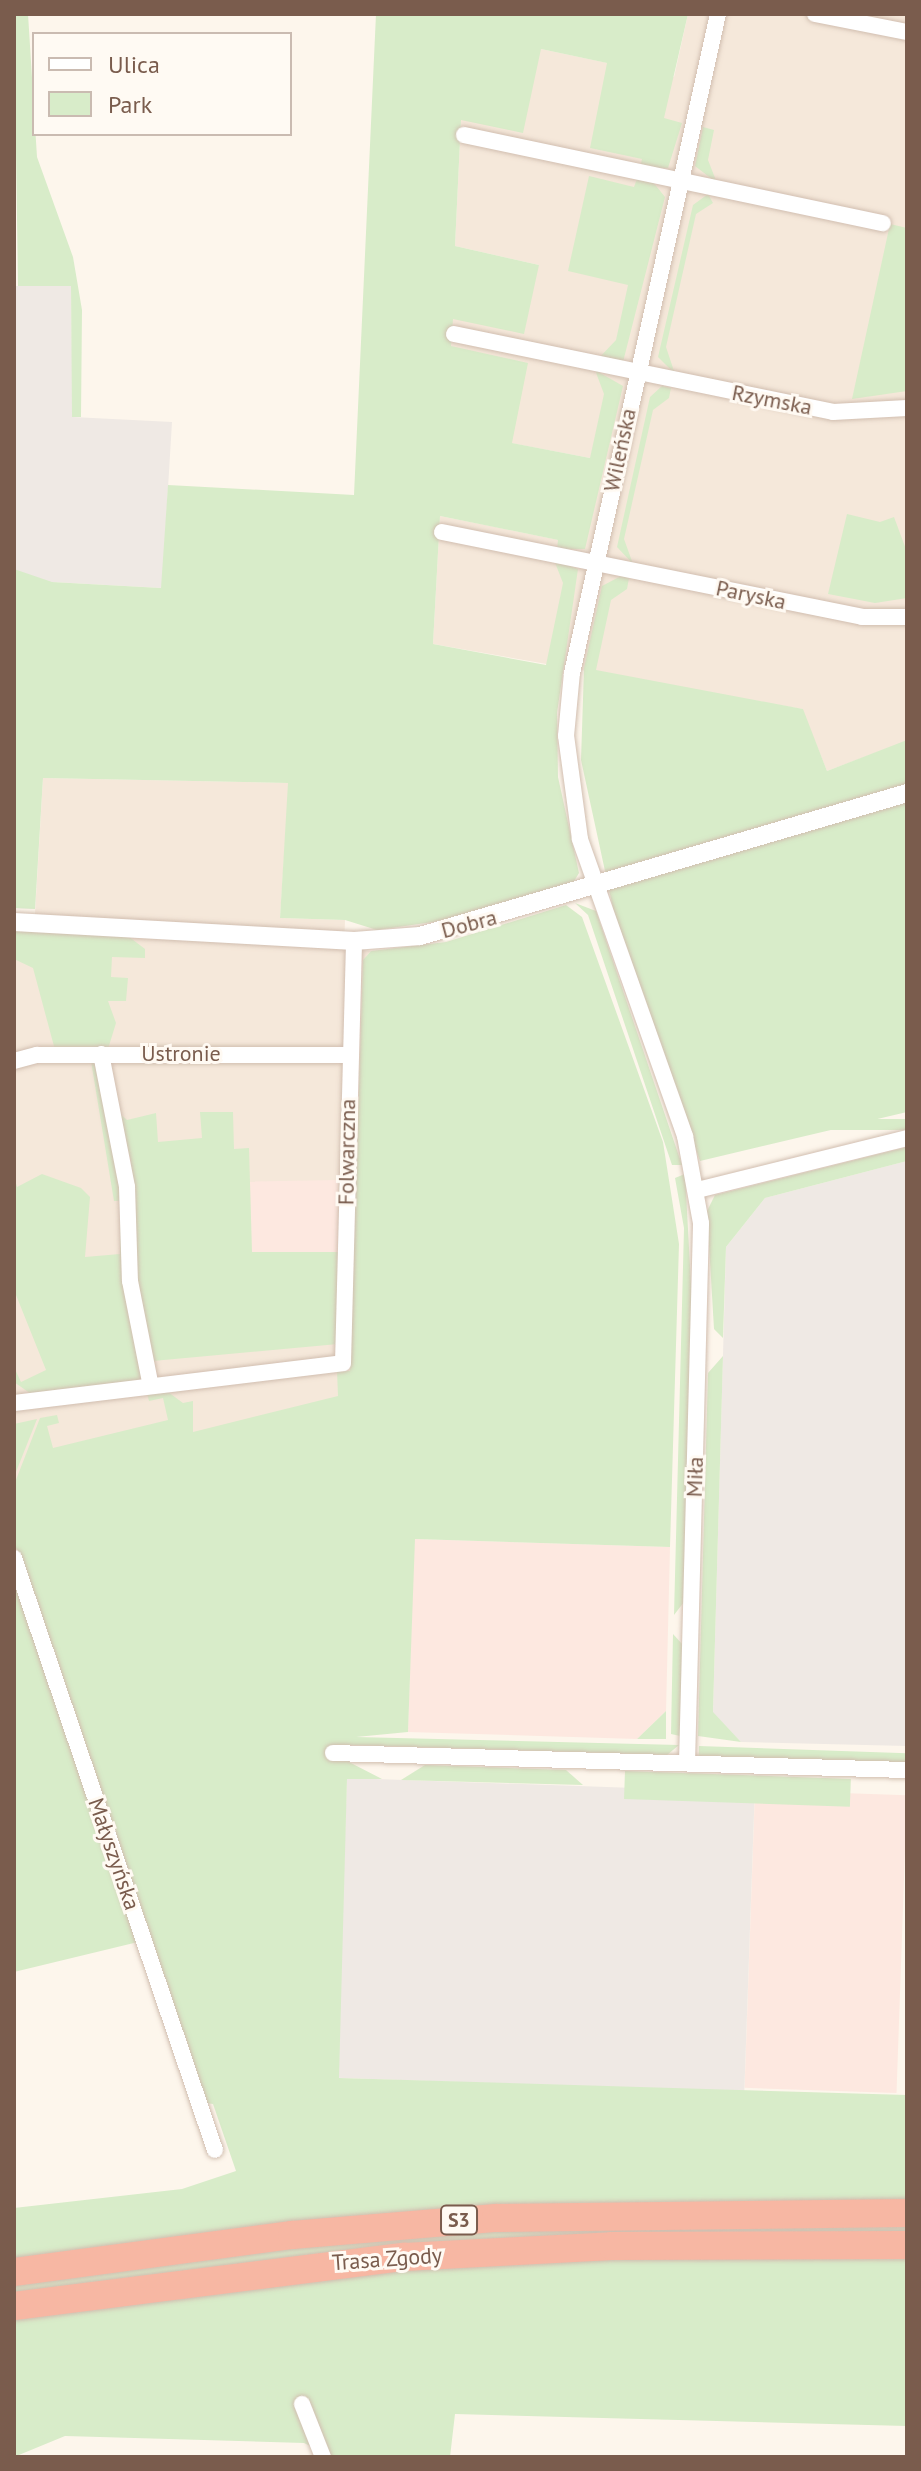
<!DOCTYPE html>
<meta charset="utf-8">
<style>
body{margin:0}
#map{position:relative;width:921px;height:2471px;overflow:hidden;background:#fdf6ec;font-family:"PT Sans",sans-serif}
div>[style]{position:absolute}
.residential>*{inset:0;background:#f5e8da}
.commercial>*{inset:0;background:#fde8e0;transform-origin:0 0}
.industrial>*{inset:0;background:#efe9e4;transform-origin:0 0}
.green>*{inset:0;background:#d8ecc9;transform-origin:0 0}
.roads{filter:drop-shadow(0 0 2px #d1beb0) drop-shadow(0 0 2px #d1beb0)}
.minor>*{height:16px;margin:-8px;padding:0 8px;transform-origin:8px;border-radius:8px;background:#fff}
.tertiary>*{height:18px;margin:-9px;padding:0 9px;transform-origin:9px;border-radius:9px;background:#fff}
.motorway>*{height:28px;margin:-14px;padding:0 14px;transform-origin:14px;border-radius:14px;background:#f7b7a3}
span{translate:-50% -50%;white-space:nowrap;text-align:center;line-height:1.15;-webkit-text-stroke:6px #fffaf3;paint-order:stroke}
.shield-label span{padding:2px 6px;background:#fffaf3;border:2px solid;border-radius:6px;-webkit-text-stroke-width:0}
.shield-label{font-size:20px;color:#7a5c4d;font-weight:700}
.street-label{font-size:22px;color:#7a5c4d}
.frame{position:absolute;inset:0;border:16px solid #7a5c4d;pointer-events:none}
.legend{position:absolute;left:32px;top:32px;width:260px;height:104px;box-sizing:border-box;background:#fffaf3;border:2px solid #cabbb1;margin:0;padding:10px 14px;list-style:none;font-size:24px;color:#7a5c4d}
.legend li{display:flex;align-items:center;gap:16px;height:40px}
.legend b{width:40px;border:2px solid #cabbb1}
</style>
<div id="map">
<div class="residential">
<i style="clip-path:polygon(688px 14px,907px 14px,907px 741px,827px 771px,802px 709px,433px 644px,440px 516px,559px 540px,590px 458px,511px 443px,451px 346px,452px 318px,539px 265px,455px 246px,461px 120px,541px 49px,674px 77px)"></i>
<i style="clip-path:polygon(43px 778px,289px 783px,280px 918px,345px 920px,344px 949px,371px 951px,363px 960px,350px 1371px,338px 1372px,338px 1486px,14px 1523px,14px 929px,34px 930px)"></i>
</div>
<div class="commercial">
<i style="left:338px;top:1180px;width:72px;height:88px;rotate:89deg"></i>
<i style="clip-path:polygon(414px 1539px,670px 1547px,666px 1711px,637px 1739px,408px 1732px)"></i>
<i style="left:755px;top:1790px;width:152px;height:298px;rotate:2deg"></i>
</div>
<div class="industrial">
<i style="clip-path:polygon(14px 286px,71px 286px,73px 417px,172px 422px,162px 588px,53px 582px,35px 909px,14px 908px)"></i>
<i style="clip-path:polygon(907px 1161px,907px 1746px,741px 1742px,713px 1713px,726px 1247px,765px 1198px)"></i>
<i style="left:347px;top:1778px;width:408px;height:300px;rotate:2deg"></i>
</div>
<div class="green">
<i style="clip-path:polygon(14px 14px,28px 14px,37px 157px,73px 257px,82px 310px,81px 417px,72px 417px,71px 286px,18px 286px)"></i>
<i style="clip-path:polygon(376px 14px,688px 14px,664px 118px,682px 123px,668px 168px,640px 168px,642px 159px,590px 148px,607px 63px,541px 49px,523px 133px,461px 120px,455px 246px,539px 265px,524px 334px,453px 319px,451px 346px,528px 363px,512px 443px,590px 458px,604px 394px,595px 370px,623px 386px,585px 549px,557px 549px,558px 540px,440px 516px,433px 644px,546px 665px,563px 583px,554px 560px,578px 569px,557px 713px,558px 777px,579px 873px,573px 883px,454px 919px,377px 930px,345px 920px,280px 918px,288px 783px,43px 778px,35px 909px,14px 908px,14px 569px,52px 582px,161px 588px,168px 485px,354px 495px)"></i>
<i style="clip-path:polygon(703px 127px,714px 130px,708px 160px,717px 183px,695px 166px)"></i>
<i style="clip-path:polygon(589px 176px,634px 187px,637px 179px,653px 182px,665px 197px,623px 362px,598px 359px,616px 340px,628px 285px,568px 271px)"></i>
<i style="clip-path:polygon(708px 194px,713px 203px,696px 214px,666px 347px,675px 374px,658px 357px,693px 205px)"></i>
<i style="clip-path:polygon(890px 224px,907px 228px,907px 391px,852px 399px)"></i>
<i style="clip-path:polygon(662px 386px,671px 388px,669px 398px,653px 410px,624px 539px,633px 564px,617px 547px,650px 397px)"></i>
<i style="clip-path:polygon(847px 514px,880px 522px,894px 517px,907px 552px,907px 598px,875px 603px,828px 594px)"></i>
<i style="clip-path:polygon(621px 576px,629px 578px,627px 589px,611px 600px,596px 670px,803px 709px,827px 771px,907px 740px,907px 1112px,700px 1161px,613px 908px,581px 760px,584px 668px,602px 586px)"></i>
<i style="clip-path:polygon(575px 903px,596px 911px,682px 1165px,672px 1165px,588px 915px)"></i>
<i style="clip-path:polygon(566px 905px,582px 917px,663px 1142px,679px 1244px,670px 1547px,415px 1539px,408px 1732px,356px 1737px,679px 1745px,667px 1755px,349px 1745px,349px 1762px,382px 1779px,347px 1779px,339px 2078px,907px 2095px,907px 2426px,455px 2414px,450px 2457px,333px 2457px,304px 2443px,65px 2436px,14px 2457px,14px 2208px,182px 2189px,236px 2171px,213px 2104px,206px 2103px,14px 1542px,14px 1485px,40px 1418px,57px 1415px,59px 1423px,47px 1426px,53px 1448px,168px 1420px,163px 1398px,149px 1401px,147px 1393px,164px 1389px,183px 1403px,193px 1401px,193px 1432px,338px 1396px,337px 1371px,350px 1371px,363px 960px,371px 951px,446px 942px)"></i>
<i style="clip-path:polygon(14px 929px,128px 936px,145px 949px,145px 958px,112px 957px,111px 977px,128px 978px,126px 1001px,108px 1001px,116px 1023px,108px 1049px,55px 1050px,33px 968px,14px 959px)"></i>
<i style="clip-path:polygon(91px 1061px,98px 1061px,116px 1148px,144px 1379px,34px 1396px,14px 1382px,14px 1367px,21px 1382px,46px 1370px,14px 1290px,14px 1176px,17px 1187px,42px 1174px,81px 1188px,90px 1197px,85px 1257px,120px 1254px,120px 1201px,114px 1201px)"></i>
<i style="clip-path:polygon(118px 1112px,127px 1120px,156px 1113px,158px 1142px,202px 1138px,200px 1112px,233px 1112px,234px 1149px,249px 1148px,252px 1252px,339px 1252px,338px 1344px,153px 1361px,133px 1255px,131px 1161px)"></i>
<i style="left:907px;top:1119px;width:11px;height:209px;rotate:90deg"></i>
<i style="clip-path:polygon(907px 1147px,907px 1161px,765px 1198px,726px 1247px,723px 1338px,714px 1329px,707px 1211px,715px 1195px)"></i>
<i style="clip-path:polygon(685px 1174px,692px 1303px,684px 1602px,674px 1615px,684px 1228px,675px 1178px)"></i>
<i style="clip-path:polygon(723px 1356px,713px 1712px,741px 1742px,698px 1736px,708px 1373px)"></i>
<i style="clip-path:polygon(37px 1419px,14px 1477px,14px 1424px)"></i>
<i style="clip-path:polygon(14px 1582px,138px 1942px,14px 1972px)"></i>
<i style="clip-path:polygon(673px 1634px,683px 1645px,680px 1736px,671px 1734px)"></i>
<i style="clip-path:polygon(666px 1711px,666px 1739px,637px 1739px)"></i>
<i style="left:699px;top:1746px;width:208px;height:16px;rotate:2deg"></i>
<i style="clip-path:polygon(425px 1765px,566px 1770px,583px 1785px,401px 1780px)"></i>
<i style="left:625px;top:1771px;width:226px;height:28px;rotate:2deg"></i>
</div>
<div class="roads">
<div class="minor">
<i style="left:815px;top:14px;width:94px;rotate:11.1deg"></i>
<i style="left:464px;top:135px;width:428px;rotate:11.9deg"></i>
<i style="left:454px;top:334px;width:387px;rotate:11.6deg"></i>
<i style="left:833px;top:412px;width:74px;rotate:-3.1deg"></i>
<i style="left:442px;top:532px;width:429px;rotate:11.4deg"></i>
<i style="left:862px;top:617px;width:45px"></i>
<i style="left:101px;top:1054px;width:136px;rotate:78.9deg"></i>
<i style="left:127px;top:1187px;width:94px;rotate:88.2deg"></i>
<i style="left:130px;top:1281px;width:103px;rotate:78.8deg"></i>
<i style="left:14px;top:1061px;width:24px;rotate:-15deg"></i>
<i style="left:37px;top:1055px;width:312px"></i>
<i style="left:697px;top:1190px;width:216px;rotate:-13.9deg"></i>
<i style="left:14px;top:1403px;width:331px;rotate:-6.9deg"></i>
<i style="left:343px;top:1363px;width:422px;rotate:-88.5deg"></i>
<i style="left:14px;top:1558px;width:625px;rotate:71.25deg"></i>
<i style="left:333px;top:1753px;width:574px;rotate:1.7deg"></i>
<i style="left:687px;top:1763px;width:540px;rotate:-88.51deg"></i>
<i style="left:701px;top:1223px;width:88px;rotate:-100.4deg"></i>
<i style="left:685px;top:1136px;width:315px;rotate:-109.5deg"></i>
<i style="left:580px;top:839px;width:104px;rotate:-97.7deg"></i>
<i style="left:566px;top:736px;width:63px;rotate:-84.6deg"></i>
<i style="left:572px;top:673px;width:675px;rotate:-77.51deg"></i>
<i style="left:302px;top:2404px;width:57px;rotate:68.4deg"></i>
</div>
<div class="tertiary">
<i style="left:14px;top:922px;width:341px;rotate:3.2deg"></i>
<i style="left:354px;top:941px;width:66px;rotate:-4.3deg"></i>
<i style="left:420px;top:936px;width:508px;rotate:-16.36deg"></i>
</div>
<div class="motorway">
<i style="left:14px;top:2272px;width:280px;rotate:-7.6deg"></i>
<i style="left:292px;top:2235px;width:205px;rotate:-4.8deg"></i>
<i style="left:496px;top:2218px;width:411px;rotate:-0.7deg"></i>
<i style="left:14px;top:2306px;width:393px;rotate:-7.2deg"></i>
<i style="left:404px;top:2257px;width:208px;rotate:-3deg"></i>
<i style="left:612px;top:2246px;width:295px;rotate:-0.2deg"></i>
</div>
</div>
<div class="shield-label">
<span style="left:459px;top:2220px">S3</span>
</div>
<div class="street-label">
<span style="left:772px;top:400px;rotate:11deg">Rzymska</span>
<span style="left:620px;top:450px;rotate:-78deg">Wileńska</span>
<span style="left:751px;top:595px;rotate:12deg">Paryska</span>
<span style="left:469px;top:924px;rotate:-15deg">Dobra</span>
<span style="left:181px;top:1054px">Ustronie</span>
<span style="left:347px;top:1152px;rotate:-89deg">Folwarczna</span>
<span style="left:695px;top:1477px;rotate:-88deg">Miła</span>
<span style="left:114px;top:1854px;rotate:71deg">Małyszyńska</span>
<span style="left:387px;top:2259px;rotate:-4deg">Trasa Zgody</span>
</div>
<div class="frame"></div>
<ul class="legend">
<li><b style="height:10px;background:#fff"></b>Ulica</li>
<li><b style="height:22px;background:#d8ecc9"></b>Park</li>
</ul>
</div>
